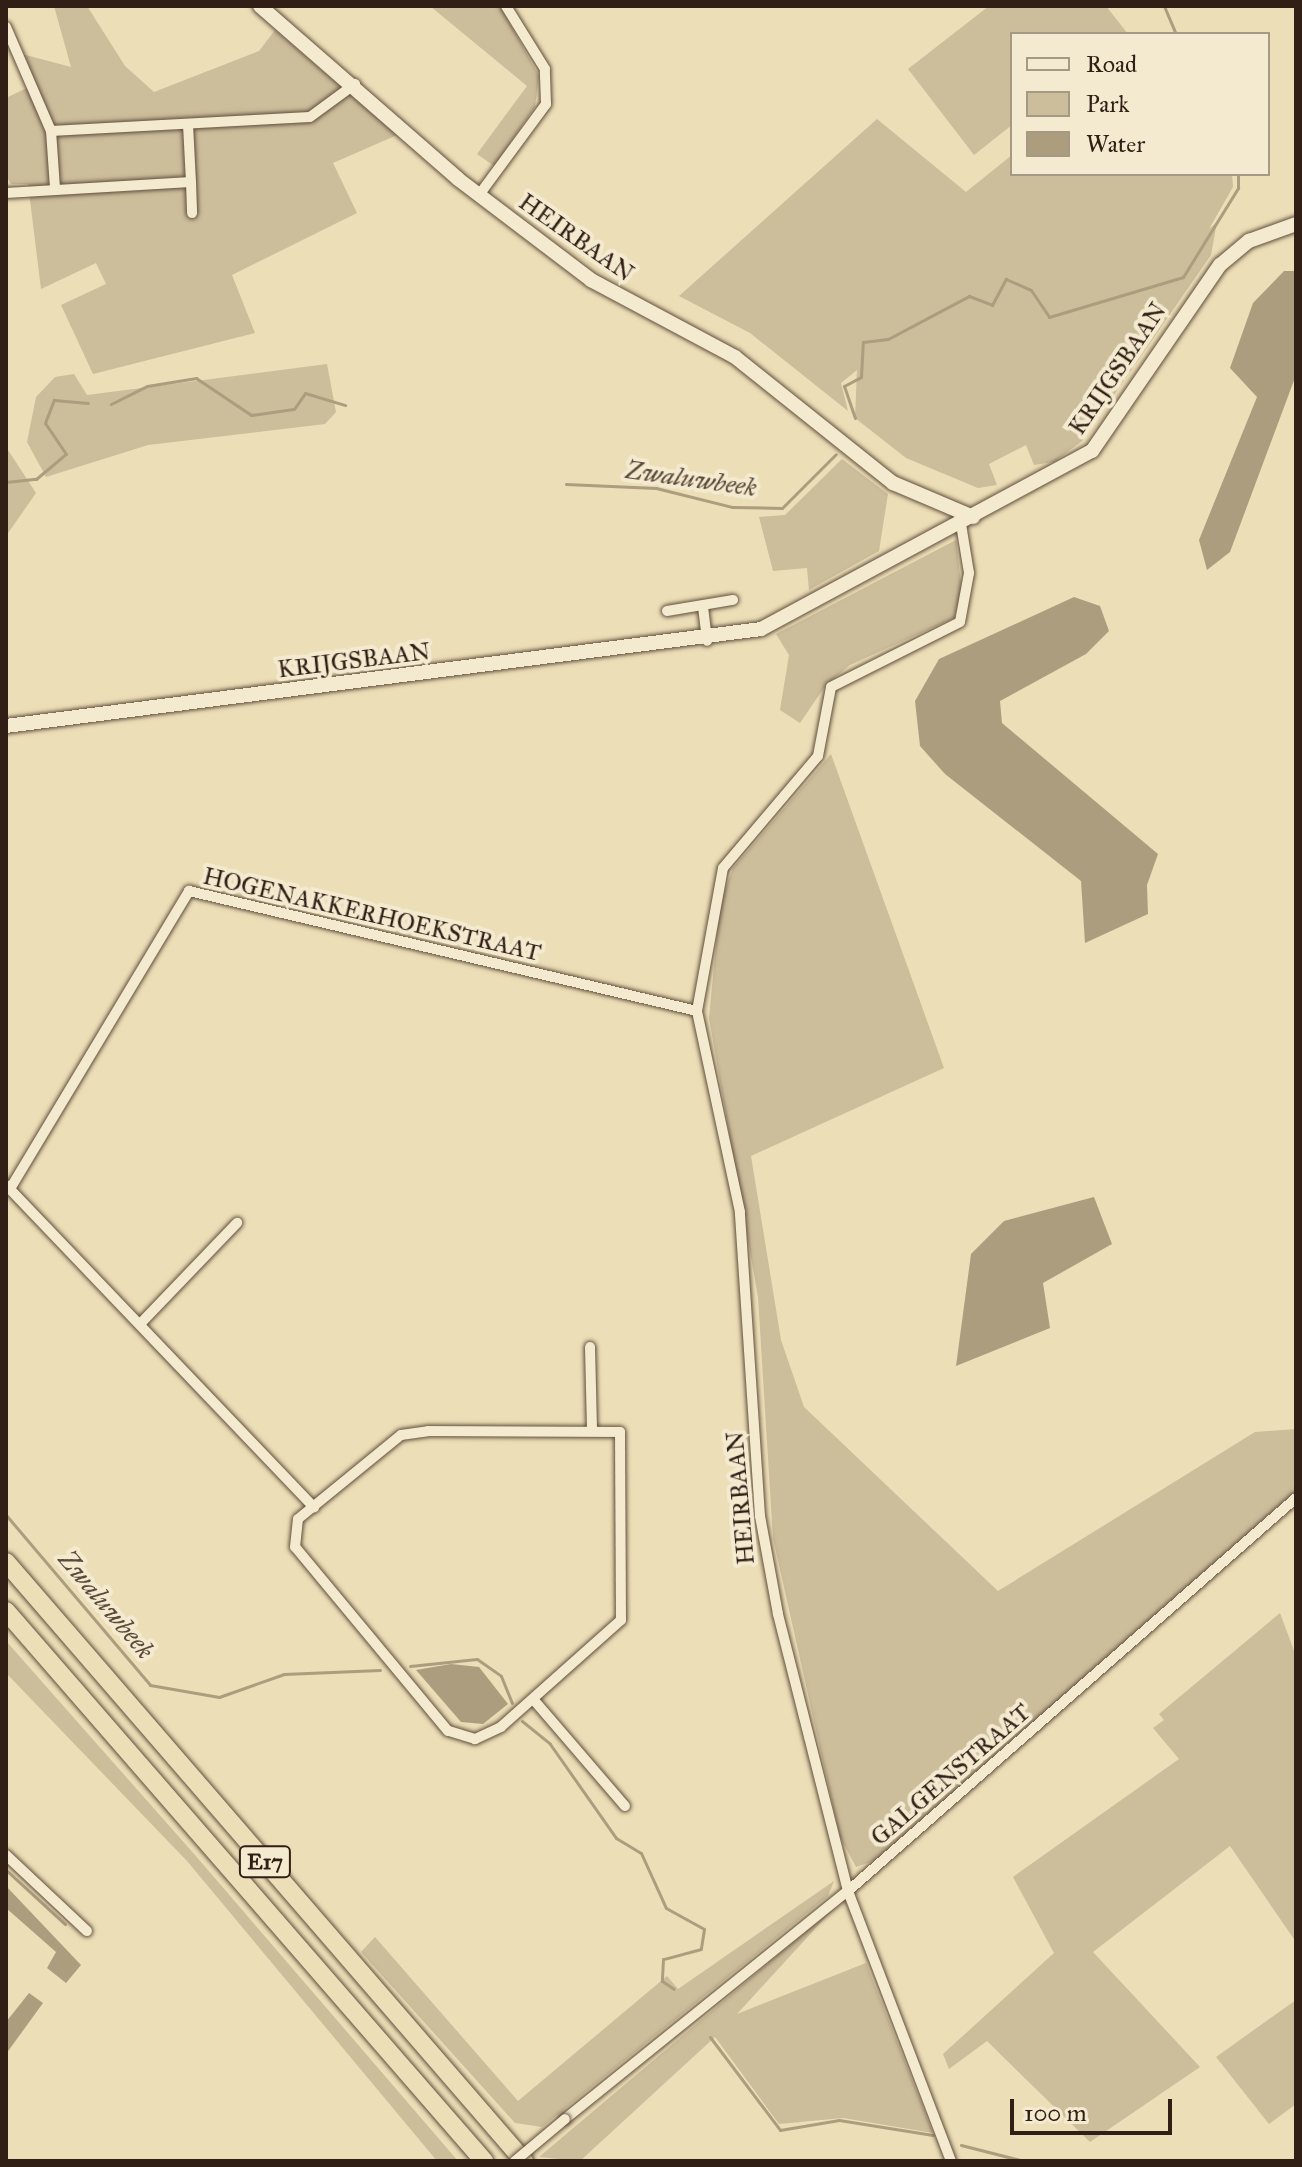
<!DOCTYPE html>
<style>
body{margin:0}
#map{position:relative;width:1302px;height:2167px;overflow:hidden;background:#ecdeb6;font-family:"IM FELL Great Primer",serif}
div>[style]{position:absolute}
.green>*{inset:0;background:#ccbd9b}
.water>*{inset:0;background:#ac9d7f}
.stream>*{height:3px;margin:-1.5px;padding:0 1.5px;transform-origin:1.5px;border-radius:1.5px;background:#ac9d7f}
.roads{filter:drop-shadow(0 0 2px #604e3d) drop-shadow(0 0 2px #604e3d)}
.street>*{height:10px;margin:-5px;padding:0 5px;transform-origin:5px;border-radius:5px;background:#f3ead0}
.secondary>*{height:14px;margin:-7px;padding:0 7px;transform-origin:7px;border-radius:7px;background:#f3ead0}
.highway>*{height:18px;margin:-9px;padding:0 9px;transform-origin:9px;border-radius:9px;background:#ecdeb6}
.bridges{filter:drop-shadow(0 0 2px #604e3d) drop-shadow(0 0 2px #604e3d)}
.street-bridge>*{height:10px;margin:-5px;padding:0 5px;transform-origin:5px;border-radius:5px;background:#f3ead0}
span{translate:-50% -50%;white-space:nowrap;text-align:center;line-height:1.15;-webkit-text-stroke:8px #f3ead0;paint-order:stroke}
.shield-label span{padding:2px 6px;background:#f3ead0;border:2px solid;border-radius:6px;-webkit-text-stroke-width:0}
.shield-label{font-size:22px;color:#311e15;font-weight:700}
.street-label{font-size:24px;color:#311e15}
.water-label{font-size:26px;color:#5c4a3a;font-style:italic}
.frame{position:absolute;inset:0;border:8px solid #311e15;pointer-events:none}
.legend{position:absolute;left:1010px;top:32px;width:260px;height:144px;box-sizing:border-box;background:#f3ead0;border:2px solid #a59885;margin:0;padding:10px 14px;list-style:none;font-size:24px;color:#311e15}
.legend li{display:flex;align-items:center;gap:16px;height:40px}
.legend b{width:40px;border:2px solid #a59885}
.scale{position:absolute;left:1010px;top:2099px;width:162px;height:36px;box-sizing:border-box;border:4px solid #311e15;border-top:0;padding-left:10px;font-size:24px;line-height:28px;white-space:nowrap;color:#311e15;-webkit-text-stroke:6px #f3ead0;paint-order:stroke}
</style>
<div id="map">
<div class="green">
<i style="clip-path:polygon(54px 6px,87px 6px,125px 66px,154px 92px,259px 51px,275px 30px,397px 135px,333px 163px,357px 213px,232px 275px,255px 333px,93px 374px,61px 305px,106px 284px,96px 263px,41px 289px,28px 184px,11px 184px,6px 176px,6px 98px,35px 84px,22px 54px,71px 67px)"></i>
<i style="clip-path:polygon(430px 6px,500px 6px,539px 76px,535px 107px,494px 166px,477px 154px,527px 86px)"></i>
<i style="clip-path:polygon(989px 6px,1106px 6px,1128px 34px,1012px 34px,1012px 125px,974px 155px,908px 69px)"></i>
<i style="clip-path:polygon(877px 119px,966px 192px,1012px 155px,1012px 174px,1232px 174px,1233px 187px,1209px 229px,1217px 222px,1211px 255px,1082px 441px,1054px 462px,1034px 465px,1026px 445px,989px 464px,997px 485px,978px 488px,906px 458px,855px 418px,857px 370px,841px 383px,848px 411px,750px 333px,679px 296px)"></i>
<i style="clip-path:polygon(327px 364px,336px 412px,325px 424px,148px 445px,46px 477px,27px 442px,36px 397px,55px 377px,74px 374px,87px 395px)"></i>
<i style="clip-path:polygon(6px 447px,36px 493px,6px 536px)"></i>
<i style="clip-path:polygon(842px 459px,888px 494px,879px 551px,809px 590px,807px 568px,773px 571px,759px 517px,785px 515px)"></i>
<i style="clip-path:polygon(956px 540px,962px 592px,954px 618px,850px 665px,826px 685px,800px 723px,780px 710px,789px 655px,776px 634px)"></i>
<i style="clip-path:polygon(831px 754px,944px 1068px,751px 1156px,781px 1340px,804px 1407px,998px 1591px,1255px 1432px,1296px 1429px,1296px 1491px,876px 1860px,856px 1867px,840px 1837px,773px 1538px,758px 1297px,709px 1018px,720px 904px,733px 868px)"></i>
<i style="clip-path:polygon(1280px 1613px,1296px 1656px,1296px 1942px,1230px 1846px,1093px 1952px,1200px 2067px,1090px 2142px,987px 2041px,949px 2069px,943px 2054px,1054px 1953px,1013px 1877px,1179px 1759px,1153px 1728px,1164px 1720px,1159px 1714px)"></i>
<i style="clip-path:polygon(6px 1641px,195px 1855px,458px 2161px,437px 2161px,187px 1861px,6px 1673px)"></i>
<i style="clip-path:polygon(834px 1881px,828px 1896px,542px 2127px,515px 2123px,361px 1952px,375px 1937px,518px 2101px,667px 1976px,678px 1989px)"></i>
<i style="clip-path:polygon(835px 1907px,737px 2014px,866px 1963px,933px 2133px,843px 2118px,779px 2124px,715px 2037px,580px 2161px,539px 2157px)"></i>
<i style="clip-path:polygon(1296px 2000px,1296px 2104px,1269px 2124px,1216px 2057px)"></i>
</div>
<div class="water">
<i style="clip-path:polygon(1284px 271px,1296px 271px,1296px 375px,1230px 552px,1207px 570px,1199px 540px,1257px 397px,1230px 368px,1253px 303px)"></i>
<i style="clip-path:polygon(1074px 597px,1100px 606px,1109px 631px,1086px 654px,1000px 701px,1002px 723px,1158px 854px,1147px 885px,1148px 914px,1085px 943px,1081px 881px,945px 774px,920px 746px,915px 701px,939px 659px)"></i>
<i style="clip-path:polygon(1094px 1197px,1112px 1244px,1043px 1283px,1050px 1328px,956px 1366px,971px 1254px,1004px 1221px)"></i>
<i style="clip-path:polygon(451px 1664px,479px 1667px,508px 1704px,483px 1724px,461px 1722px,416px 1670px)"></i>
<i style="clip-path:polygon(6px 1886px,81px 1965px,66px 1983px,47px 1968px,56px 1952px,6px 1908px)"></i>
<i style="clip-path:polygon(29px 1993px,43px 2003px,6px 2054px,6px 2022px)"></i>
</div>
<div class="stream">
<i style="left:1164px;top:6px;width:30px;rotate:67deg"></i>
<i style="left:111px;top:404px;width:40px;rotate:-26.6deg"></i>
<i style="left:147px;top:386px;width:50px;rotate:-9.3deg"></i>
<i style="left:196px;top:378px;width:66px;rotate:33.9deg"></i>
<i style="left:251px;top:415px;width:43px;rotate:-7.9deg"></i>
<i style="left:294px;top:409px;width:19px;rotate:-55deg"></i>
<i style="left:305px;top:393px;width:42px;rotate:16.7deg"></i>
<i style="left:855px;top:418px;width:34px;rotate:-109deg"></i>
<i style="left:844px;top:386px;width:19px;rotate:-28deg"></i>
<i style="left:861px;top:377px;width:35px;rotate:-87deg"></i>
<i style="left:863px;top:342px;width:25px;rotate:-7deg"></i>
<i style="left:888px;top:339px;width:92px;rotate:-28deg"></i>
<i style="left:969px;top:296px;width:25px;rotate:21deg"></i>
<i style="left:992px;top:305px;width:30px;rotate:-62deg"></i>
<i style="left:1006px;top:279px;width:27px;rotate:24deg"></i>
<i style="left:1031px;top:290px;width:32px;rotate:56deg"></i>
<i style="left:1049px;top:317px;width:140px;rotate:-16.6deg"></i>
<i style="left:1183px;top:277px;width:105px;rotate:-58.3deg"></i>
<i style="left:1238px;top:188px;width:14px;rotate:-90deg"></i>
<i style="left:6px;top:482px;width:30px;rotate:-6deg"></i>
<i style="left:36px;top:479px;width:39px;rotate:-40deg"></i>
<i style="left:66px;top:454px;width:37px;rotate:-124deg"></i>
<i style="left:45px;top:423px;width:25px;rotate:-69deg"></i>
<i style="left:54px;top:400px;width:34px;rotate:5deg"></i>
<i style="left:566px;top:484px;width:90px;rotate:2.5deg"></i>
<i style="left:656px;top:488px;width:78px;rotate:14deg"></i>
<i style="left:732px;top:507px;width:50px;rotate:1.1deg"></i>
<i style="left:782px;top:508px;width:76px;rotate:-45deg"></i>
<i style="left:6px;top:1515px;width:223px;rotate:49.7deg"></i>
<i style="left:150px;top:1685px;width:70px;rotate:9.9deg"></i>
<i style="left:219px;top:1697px;width:69px;rotate:-19.5deg"></i>
<i style="left:284px;top:1674px;width:96px;rotate:-2.4deg"></i>
<i style="left:410px;top:1666px;width:67px;rotate:-6deg"></i>
<i style="left:477px;top:1659px;width:29px;rotate:35deg"></i>
<i style="left:501px;top:1676px;width:29px;rotate:68deg"></i>
<i style="left:522px;top:1721px;width:36px;rotate:39deg"></i>
<i style="left:550px;top:1744px;width:115px;rotate:54.9deg"></i>
<i style="left:616px;top:1838px;width:29px;rotate:31deg"></i>
<i style="left:641px;top:1853px;width:60px;rotate:65.6deg"></i>
<i style="left:666px;top:1908px;width:43px;rotate:28.9deg"></i>
<i style="left:704px;top:1929px;width:20px;rotate:99deg"></i>
<i style="left:701px;top:1949px;width:39px;rotate:165deg"></i>
<i style="left:663px;top:1959px;width:22px;rotate:93deg"></i>
<i style="left:662px;top:1981px;width:14px;rotate:34deg"></i>
<i style="left:6px;top:1870px;width:80px;rotate:42.5deg"></i>
<i style="left:710px;top:2037px;width:116px;rotate:53deg"></i>
<i style="left:780px;top:2130px;width:60px;rotate:-9.6deg"></i>
<i style="left:839px;top:2120px;width:95px;rotate:9.1deg"></i>
<i style="left:961px;top:2145px;width:65px;rotate:14.3deg"></i>
</div>
<div class="roads">
<div class="street">
<i style="left:6px;top:27px;width:113px;rotate:66.6deg"></i>
<i style="left:191px;top:182px;width:31px;rotate:88deg"></i>
<i style="left:55px;top:188px;width:57px;rotate:-94deg"></i>
<i style="left:51px;top:131px;width:259px;rotate:-3.1deg"></i>
<i style="left:310px;top:117px;width:56px;rotate:-36.3deg"></i>
<i style="left:6px;top:193px;width:185px;rotate:-3.4deg"></i>
<i style="left:191px;top:182px;width:57px;rotate:-93deg"></i>
<i style="left:479px;top:195px;width:113px;rotate:-53.6deg"></i>
<i style="left:546px;top:104px;width:35px;rotate:-92deg"></i>
<i style="left:545px;top:69px;width:74px;rotate:-121.8deg"></i>
<i style="left:703px;top:607px;width:34px;rotate:83deg"></i>
<i style="left:667px;top:611px;width:67px;rotate:-9.5deg"></i>
<i style="left:6px;top:1185px;width:446px;rotate:46.3deg"></i>
<i style="left:10px;top:1189px;width:348px;rotate:-59deg"></i>
<i style="left:189px;top:891px;width:522px;rotate:13.29deg"></i>
<i style="left:141px;top:1323px;width:139px;rotate:-46.2deg"></i>
<i style="left:590px;top:1347px;width:83px;rotate:88.6deg"></i>
<i style="left:428px;top:1431px;width:192px;rotate:0.3deg"></i>
<i style="left:620px;top:1432px;width:188px;rotate:89.7deg"></i>
<i style="left:621px;top:1620px;width:161px;rotate:138.3deg"></i>
<i style="left:501px;top:1727px;width:29px;rotate:155deg"></i>
<i style="left:475px;top:1739px;width:28px;rotate:-163deg"></i>
<i style="left:448px;top:1731px;width:239px;rotate:-129.7deg"></i>
<i style="left:295px;top:1547px;width:28px;rotate:-84deg"></i>
<i style="left:298px;top:1519px;width:133px;rotate:-39.2deg"></i>
<i style="left:401px;top:1435px;width:27px;rotate:-8deg"></i>
<i style="left:533px;top:1699px;width:141px;rotate:49.3deg"></i>
<i style="left:6px;top:1855px;width:111px;rotate:43.2deg"></i>
<i style="left:565px;top:2119px;width:363px;rotate:-38.9deg"></i>
<i style="left:848px;top:1891px;width:596px;rotate:-41.26deg"></i>
<i style="left:951px;top:2161px;width:289px;rotate:-110.9deg"></i>
<i style="left:848px;top:1891px;width:286px;rotate:-104.2deg"></i>
<i style="left:778px;top:1614px;width:100px;rotate:-100.4deg"></i>
<i style="left:760px;top:1516px;width:305px;rotate:-93.8deg"></i>
<i style="left:740px;top:1212px;width:206px;rotate:-102.1deg"></i>
<i style="left:697px;top:1011px;width:145px;rotate:-79.7deg"></i>
<i style="left:723px;top:868px;width:147px;rotate:-49.7deg"></i>
<i style="left:818px;top:756px;width:70px;rotate:-79.3deg"></i>
<i style="left:831px;top:687px;width:144px;rotate:-26.7deg"></i>
<i style="left:960px;top:622px;width:50px;rotate:-79.6deg"></i>
<i style="left:969px;top:573px;width:50px;rotate:-99.3deg"></i>
</div>
<div class="secondary">
<i style="left:260px;top:6px;width:263px;rotate:41.1deg"></i>
<i style="left:458px;top:179px;width:167px;rotate:37.2deg"></i>
<i style="left:591px;top:280px;width:163px;rotate:28.1deg"></i>
<i style="left:735px;top:357px;width:202px;rotate:38.6deg"></i>
<i style="left:893px;top:483px;width:87px;rotate:23deg"></i>
<i style="left:6px;top:726px;width:761px;rotate:-7.32deg"></i>
<i style="left:761px;top:629px;width:376px;rotate:-28.3deg"></i>
<i style="left:1092px;top:451px;width:226px;rotate:-55.5deg"></i>
<i style="left:1220px;top:265px;width:38px;rotate:-40deg"></i>
<i style="left:1249px;top:241px;width:50px;rotate:-19.9deg"></i>
</div>
<div class="highway">
<i style="left:6px;top:1562px;width:792px;rotate:49.15deg"></i>
<i style="left:6px;top:1611px;width:729px;rotate:49.01deg"></i>
</div>
</div>
<div class="bridges">
<div class="street-bridge">
<i style="left:515px;top:2161px;width:65px;rotate:-40deg"></i>
</div>
</div>
<div class="shield-label">
<span style="left:265px;top:1862px">E17</span>
</div>
<div class="street-label">
<span style="left:576px;top:238px;rotate:35deg">HEIRBAAN</span>
<span style="left:1118px;top:369px;rotate:-56deg">KRIJGSBAAN</span>
<span style="left:354px;top:661px;rotate:-7deg">KRIJGSBAAN</span>
<span style="left:372px;top:915px;rotate:13deg">HOGENAKKERHOEKSTRAAT</span>
<span style="left:741px;top:1498px;rotate:-95deg">HEIRBAAN</span>
<span style="left:951px;top:1775px;rotate:-41deg">GALGENSTRAAT</span>
</div>
<div class="water-label">
<span style="left:691px;top:479px;rotate:8deg">Zwaluwbeek</span>
<span style="left:106px;top:1605px;rotate:50deg">Zwaluwbeek</span>
</div>
<div class="frame"></div>
<ul class="legend">
<li><b style="height:10px;background:#f3ead0"></b>Road</li>
<li><b style="height:22px;background:#ccbd9b"></b>Park</li>
<li><b style="height:22px;background:#ac9d7f"></b>Water</li>
</ul>
<div class="scale">100 m</div>
</div>
